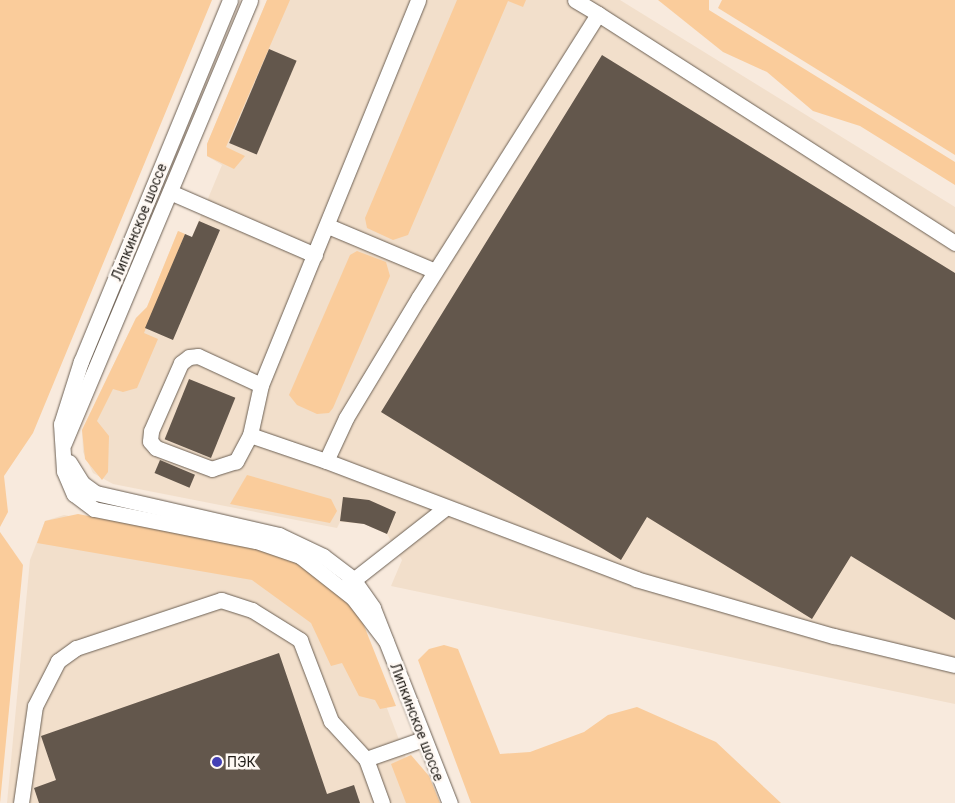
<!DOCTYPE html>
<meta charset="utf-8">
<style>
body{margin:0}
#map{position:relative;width:955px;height:803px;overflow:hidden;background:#f8eadd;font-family:Roboto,sans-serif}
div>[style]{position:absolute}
.built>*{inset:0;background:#f2dfcb}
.green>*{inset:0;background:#facc9b}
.building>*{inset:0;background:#63574c;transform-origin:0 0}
.roads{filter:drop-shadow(0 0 1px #6c6054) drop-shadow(0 0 1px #6c6054)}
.minor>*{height:15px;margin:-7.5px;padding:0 7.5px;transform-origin:7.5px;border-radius:7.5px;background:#fff}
.dots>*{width:14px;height:14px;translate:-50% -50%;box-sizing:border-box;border:2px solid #fff9f4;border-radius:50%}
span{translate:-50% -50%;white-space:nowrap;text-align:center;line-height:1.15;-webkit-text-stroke:5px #fff9f4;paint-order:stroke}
.street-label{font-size:14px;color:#211d18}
.poi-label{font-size:14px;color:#211d18}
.left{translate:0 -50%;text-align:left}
</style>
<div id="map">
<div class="built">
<i style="clip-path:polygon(267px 0,620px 0,955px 207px,955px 704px,391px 586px,402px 560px,387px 534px,364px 524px,340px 522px,337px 528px,113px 484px,93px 473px,83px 452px,82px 430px,136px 318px,147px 307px,178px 231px,192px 237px,222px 165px,207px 156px,207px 144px)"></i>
<i style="clip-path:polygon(64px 515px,265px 555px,352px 616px,423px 803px,7px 803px,30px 560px,45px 521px)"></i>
</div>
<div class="green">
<i style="clip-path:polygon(0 0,212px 0,33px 433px,4px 476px,8px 512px,0 527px)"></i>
<i style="clip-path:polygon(267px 0,290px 0,226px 147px,245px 156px,234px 169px,207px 156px,207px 144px)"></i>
<i style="clip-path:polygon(457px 0,526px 0,523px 7px,508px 1px,408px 235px,393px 240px,367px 228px,365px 218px)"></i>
<i style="clip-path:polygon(658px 0,709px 0,709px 10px,955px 162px,955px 185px,860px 126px,813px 111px,767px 72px,723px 52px)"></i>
<i style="clip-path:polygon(722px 0,955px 0,955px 155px,718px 8px)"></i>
<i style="clip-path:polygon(178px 231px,185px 234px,144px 333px,158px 339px,137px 388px,123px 392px,113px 389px,97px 421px,109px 436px,108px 472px,102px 480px,85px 459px,82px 430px,136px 318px,147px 307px)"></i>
<i style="clip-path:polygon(357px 251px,386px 262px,390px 276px,333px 408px,329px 413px,317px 414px,297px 405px,289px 395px,350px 255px)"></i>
<i style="clip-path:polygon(247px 475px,331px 499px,337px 511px,330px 523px,230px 504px)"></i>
<i style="clip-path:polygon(78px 514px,266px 550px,299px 562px,340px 595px,361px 618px,396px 706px,380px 709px,375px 700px,359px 696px,342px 663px,331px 666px,311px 623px,252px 580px,37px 543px,45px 521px)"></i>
<i style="clip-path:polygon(0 532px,23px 565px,0 803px)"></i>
<i style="clip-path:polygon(444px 645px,458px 649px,500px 754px,530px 752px,584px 732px,608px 715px,637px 707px,716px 742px,781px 803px,471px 803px,418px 660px,429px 649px)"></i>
<i style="clip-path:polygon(411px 755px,429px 776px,440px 803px,406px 803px,391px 764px)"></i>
</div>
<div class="building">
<i style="left:269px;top:49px;width:30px;height:102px;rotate:23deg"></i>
<i style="clip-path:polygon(602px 55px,955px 273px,955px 620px,851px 556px,812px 619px,647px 517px,621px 560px,381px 412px)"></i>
<i style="clip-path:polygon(199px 221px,220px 230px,173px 340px,145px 328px,185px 234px,192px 237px)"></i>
<i style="left:189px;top:379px;width:50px;height:65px;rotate:22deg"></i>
<i style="left:160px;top:460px;width:38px;height:14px;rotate:23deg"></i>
<i style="clip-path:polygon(343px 497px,369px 500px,396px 512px,387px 534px,364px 524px,340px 521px)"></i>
<i style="clip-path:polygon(279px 653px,327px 794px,354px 785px,360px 803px,39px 803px,34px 788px,56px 780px,41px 736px)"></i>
</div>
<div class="roads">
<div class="minor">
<i style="left:230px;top:0;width:391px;rotate:112.4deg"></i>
<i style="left:81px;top:361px;width:66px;rotate:107.6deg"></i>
<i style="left:61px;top:424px;width:47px;rotate:86.3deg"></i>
<i style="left:64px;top:471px;width:25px;rotate:67deg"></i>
<i style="left:74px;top:494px;width:25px;rotate:37deg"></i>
<i style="left:94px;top:509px;width:165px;rotate:11.2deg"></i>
<i style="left:256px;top:541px;width:46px;rotate:18.8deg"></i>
<i style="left:300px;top:556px;width:68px;rotate:38.4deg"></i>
<i style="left:353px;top:598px;width:54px;rotate:52.5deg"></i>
<i style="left:575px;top:0;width:27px;rotate:31deg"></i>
<i style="left:170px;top:192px;width:158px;rotate:23.5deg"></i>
<i style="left:328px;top:226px;width:116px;rotate:22.8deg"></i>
<i style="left:955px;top:243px;width:424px;rotate:-147.3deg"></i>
<i style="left:598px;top:14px;width:335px;rotate:122.3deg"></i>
<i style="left:419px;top:297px;width:141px;rotate:121.1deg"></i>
<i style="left:346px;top:418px;width:47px;rotate:114.9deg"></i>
<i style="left:326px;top:461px;width:332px;rotate:20.8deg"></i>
<i style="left:636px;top:579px;width:206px;rotate:16.1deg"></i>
<i style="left:834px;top:636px;width:124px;rotate:13.5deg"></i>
<i style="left:250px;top:435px;width:30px;rotate:118deg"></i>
<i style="left:236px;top:461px;width:25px;rotate:162deg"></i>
<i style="left:212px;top:469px;width:60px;rotate:-159.4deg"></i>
<i style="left:156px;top:448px;width:9px;rotate:-131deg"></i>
<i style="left:150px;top:441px;width:10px;rotate:-84deg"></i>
<i style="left:151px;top:431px;width:74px;rotate:-66.2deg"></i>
<i style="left:181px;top:363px;width:10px;rotate:-37deg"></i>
<i style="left:189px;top:357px;width:9px;rotate:-6deg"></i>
<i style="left:198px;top:356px;width:69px;rotate:24.7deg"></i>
<i style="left:64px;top:443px;width:480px;rotate:-67.2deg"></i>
<i style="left:326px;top:461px;width:80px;rotate:-161.1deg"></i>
<i style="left:250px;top:435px;width:51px;rotate:-77.6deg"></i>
<i style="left:261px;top:385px;width:416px;rotate:-67.8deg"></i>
<i style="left:69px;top:462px;width:25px;rotate:58deg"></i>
<i style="left:82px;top:483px;width:17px;rotate:36deg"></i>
<i style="left:96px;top:493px;width:188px;rotate:12.9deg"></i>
<i style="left:279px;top:535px;width:49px;rotate:25.5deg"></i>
<i style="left:323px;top:556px;width:38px;rotate:37deg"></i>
<i style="left:353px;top:579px;width:35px;rotate:55deg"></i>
<i style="left:373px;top:608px;width:210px;rotate:68.5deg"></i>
<i style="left:347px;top:585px;width:123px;rotate:-38.1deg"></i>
<i style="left:366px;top:759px;width:60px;rotate:-19.3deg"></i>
<i style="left:21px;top:803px;width:98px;rotate:-81.8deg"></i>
<i style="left:35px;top:706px;width:51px;rotate:-62.9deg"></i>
<i style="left:58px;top:661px;width:22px;rotate:-36deg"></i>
<i style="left:76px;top:648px;width:153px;rotate:-18.3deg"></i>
<i style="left:221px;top:600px;width:33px;rotate:18deg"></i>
<i style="left:252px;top:610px;width:57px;rotate:32deg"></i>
<i style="left:300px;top:640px;width:87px;rotate:69.1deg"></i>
<i style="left:331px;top:721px;width:52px;rotate:47.4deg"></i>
<i style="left:366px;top:759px;width:47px;rotate:70deg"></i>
</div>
</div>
<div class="dots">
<i style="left:217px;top:762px;background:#4440b5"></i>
</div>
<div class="street-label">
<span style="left:139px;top:222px;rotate:-68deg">Липкинское шоссе</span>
<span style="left:417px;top:722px;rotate:69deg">Липкинское шоссе</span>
</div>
<div class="poi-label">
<span class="left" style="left:227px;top:762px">ПЭК</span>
</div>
</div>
